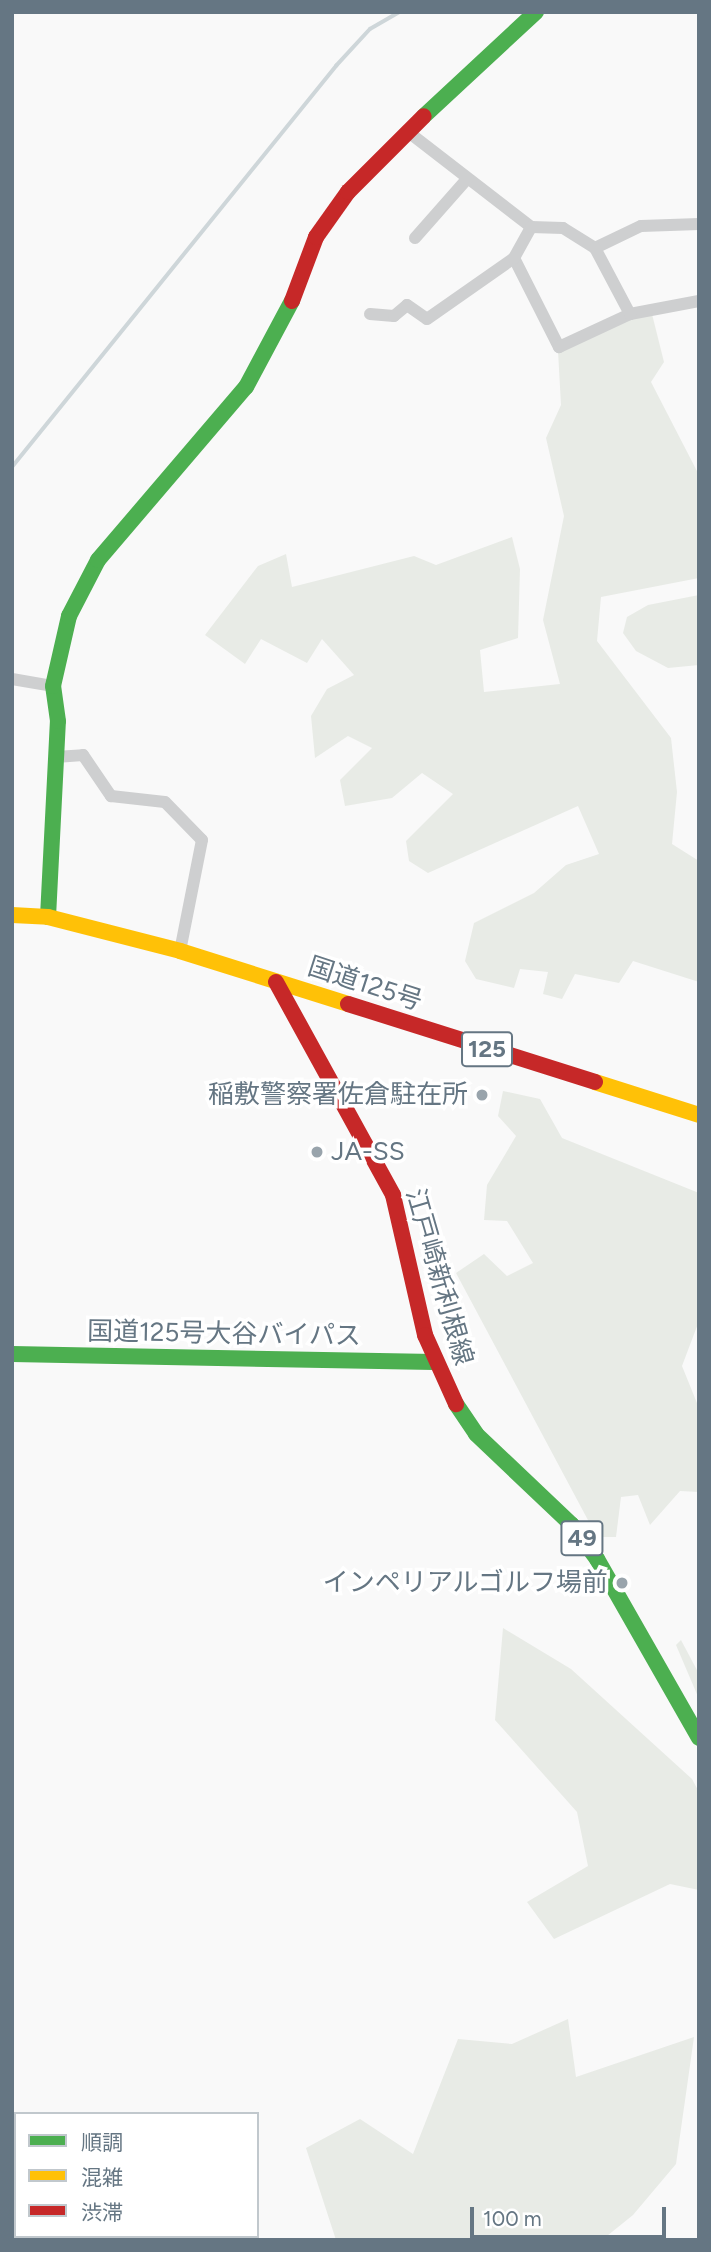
<!DOCTYPE html>
<meta charset="utf-8">
<style>
body{margin:0}
#map{position:relative;width:711px;height:2252px;overflow:hidden;background:#f9f9f9;font-family:Figtree,"Noto Sans JP",sans-serif}
div>[style]{position:absolute}
.green>*{inset:0;background:#e8ebe6}
.stream>*{height:3.5px;margin:-1.75px;padding:0 1.75px;transform-origin:1.75px;border-radius:1.75px;background:#ced6d9}
.street>*{height:12px;margin:-6px;padding:0 6px;transform-origin:6px;border-radius:6px;background:#cecfd0}
.fast>*{height:16px;margin:-8px;padding:0 8px;transform-origin:8px;border-radius:8px;background:#4caf50}
.slow>*{height:16px;margin:-8px;padding:0 8px;transform-origin:8px;border-radius:8px;background:#ffc107}
.jam>*{height:16px;margin:-8px;padding:0 8px;transform-origin:8px;border-radius:8px;background:#c62828}
.dots>*{width:19px;height:19px;translate:-50% -50%;box-sizing:border-box;border:4px solid #fff;border-radius:50%}
span{translate:-50% -50%;white-space:nowrap;text-align:center;line-height:1.15;-webkit-text-stroke:7px #fff;paint-order:stroke}
.shield-label span{padding:2px 5px;background:#fff;border:2px solid;border-radius:5px;-webkit-text-stroke-width:0}
.shield-label{font-size:24px;color:#657683;font-weight:700}
.street-label{font-size:26px;color:#657683}
.poi-label{font-size:26px;color:#657683}
.right{translate:-100% -50%;text-align:right}
.left{translate:0 -50%;text-align:left}
.frame{position:absolute;inset:0;border:14px solid #657683;pointer-events:none}
.legend{position:absolute;left:14px;top:2112px;width:245px;height:126px;box-sizing:border-box;background:#fff;border:2px solid #c1c8cd;margin:0;padding:9px 12px;list-style:none;font-size:21px;color:#657683}
.legend li{display:flex;align-items:center;gap:14px;height:35px}
.legend b{width:35px;border:2px solid #c1c8cd}
.scale{position:absolute;left:470px;top:2207px;width:196px;height:32px;box-sizing:border-box;border:4px solid #657683;border-top:0;padding-left:9px;font-size:21px;line-height:24px;white-space:nowrap;color:#657683;-webkit-text-stroke:5px #fff;paint-order:stroke}
</style>
<div id="map">
<div class="green">
<i style="clip-path:polygon(652px 314px,664px 362px,651px 382px,699px 475px,699px 578px,601px 597px,597px 641px,671px 738px,677px 792px,672px 844px,699px 861px,699px 982px,633px 961px,619px 983px,575px 974px,562px 999px,543px 994px,548px 972px,520px 969px,514px 988px,476px 979px,465px 961px,474px 923px,534px 893px,566px 865px,599px 854px,578px 806px,428px 873px,409px 861px,406px 841px,453px 794px,422px 773px,392px 798px,345px 806px,340px 780px,372px 748px,348px 736px,315px 758px,311px 716px,327px 689px,354px 675px,322px 639px,307px 663px,261px 639px,245px 664px,205px 635px,258px 566px,286px 554px,292px 587px,414px 556px,436px 565px,512px 537px,520px 569px,518px 638px,480px 650px,484px 692px,560px 684px,543px 620px,564px 516px,546px 438px,561px 405px,558px 351px,596px 329px)"></i>
<i style="clip-path:polygon(699px 595px,699px 665px,668px 668px,636px 651px,623px 633px,627px 617px,648px 605px)"></i>
<i style="clip-path:polygon(503px 1091px,540px 1099px,562px 1138px,699px 1193px,699px 1321px,682px 1366px,699px 1408px,699px 1492px,680px 1491px,650px 1525px,638px 1495px,621px 1497px,616px 1537px,597px 1537px,456px 1273px,484px 1254px,507px 1276px,533px 1263px,507px 1221px,484px 1220px,487px 1185px,516px 1136px,498px 1116px)"></i>
<i style="clip-path:polygon(503px 1628px,571px 1669px,692px 1779px,699px 1792px,699px 1890px,670px 1884px,554px 1939px,527px 1902px,588px 1866px,577px 1812px,495px 1720px)"></i>
<i style="clip-path:polygon(681px 1640px,699px 1674px,699px 1699px,676px 1645px)"></i>
<i style="clip-path:polygon(568px 2019px,576px 2077px,694px 2037px,676px 2164px,633px 2215px,602px 2240px,336px 2240px,306px 2148px,360px 2119px,413px 2154px,458px 2039px,512px 2044px)"></i>
</div>
<div class="stream">
<i style="left:12px;top:467px;width:516px;rotate:-51.06deg"></i>
<i style="left:336px;top:66px;width:50px;rotate:-47.4deg"></i>
<i style="left:370px;top:29px;width:34px;rotate:-30deg"></i>
</div>
<div class="street">
<i style="left:407px;top:131px;width:157px;rotate:37.7deg"></i>
<i style="left:415px;top:238px;width:79px;rotate:-48.6deg"></i>
<i style="left:595px;top:248px;width:51px;rotate:-25.6deg"></i>
<i style="left:641px;top:226px;width:58px;rotate:-2deg"></i>
<i style="left:514px;top:258px;width:100px;rotate:63.2deg"></i>
<i style="left:559px;top:347px;width:78px;rotate:-24.9deg"></i>
<i style="left:630px;top:314px;width:70px;rotate:-10.7deg"></i>
<i style="left:370px;top:314px;width:24px;rotate:5deg"></i>
<i style="left:394px;top:316px;width:17px;rotate:-40deg"></i>
<i style="left:407px;top:305px;width:24px;rotate:35deg"></i>
<i style="left:427px;top:319px;width:106px;rotate:-35deg"></i>
<i style="left:514px;top:258px;width:35px;rotate:-61deg"></i>
<i style="left:531px;top:227px;width:32px;rotate:2deg"></i>
<i style="left:563px;top:228px;width:38px;rotate:32deg"></i>
<i style="left:595px;top:248px;width:75px;rotate:62.1deg"></i>
<i style="left:12px;top:679px;width:42px;rotate:9.7deg"></i>
<i style="left:56px;top:757px;width:27px;rotate:-4deg"></i>
<i style="left:83px;top:755px;width:50px;rotate:55.7deg"></i>
<i style="left:111px;top:796px;width:54px;rotate:6.3deg"></i>
<i style="left:165px;top:802px;width:53px;rotate:45.8deg"></i>
<i style="left:202px;top:840px;width:113px;rotate:101.2deg"></i>
<i style="left:12px;top:2215px;width:4px"></i>
<i style="left:55px;top:2236px;width:5px;rotate:53deg"></i>
</div>
<div class="fast">
<i style="left:424px;top:116px;width:153px;rotate:-42.9deg"></i>
<i style="left:48px;top:917px;width:196px;rotate:-87.1deg"></i>
<i style="left:58px;top:721px;width:35px;rotate:-98deg"></i>
<i style="left:53px;top:686px;width:72px;rotate:-77.1deg"></i>
<i style="left:69px;top:616px;width:63px;rotate:-62.6deg"></i>
<i style="left:98px;top:560px;width:228px;rotate:-49.5deg"></i>
<i style="left:246px;top:387px;width:98px;rotate:-61.9deg"></i>
<i style="left:12px;top:1354px;width:422px;rotate:1.1deg"></i>
<i style="left:456px;top:1404px;width:36px;rotate:56deg"></i>
<i style="left:476px;top:1434px;width:132px;rotate:43.5deg"></i>
<i style="left:572px;top:1525px;width:42px;rotate:53.7deg"></i>
<i style="left:597px;top:1559px;width:206px;rotate:60.3deg"></i>
</div>
<div class="slow">
<i style="left:12px;top:915px;width:36px;rotate:3deg"></i>
<i style="left:48px;top:917px;width:136px;rotate:14.4deg"></i>
<i style="left:180px;top:951px;width:176px;rotate:17.5deg"></i>
<i style="left:595px;top:1082px;width:109px;rotate:17.6deg"></i>
</div>
<div class="jam">
<i style="left:292px;top:301px;width:68px;rotate:-69.4deg"></i>
<i style="left:316px;top:237px;width:55px;rotate:-54.6deg"></i>
<i style="left:348px;top:192px;width:107px;rotate:-45deg"></i>
<i style="left:276px;top:982px;width:243px;rotate:61.2deg"></i>
<i style="left:393px;top:1195px;width:144px;rotate:77.1deg"></i>
<i style="left:425px;top:1335px;width:76px;rotate:65.8deg"></i>
<i style="left:348px;top:1004px;width:259px;rotate:17.5deg"></i>
</div>
<div class="dots">
<i style="left:482px;top:1095px;background:#99a4ac"></i>
<i style="left:317px;top:1152px;background:#99a4ac"></i>
<i style="left:622px;top:1583px;background:#99a4ac"></i>
</div>
<div class="shield-label">
<span style="left:487px;top:1049px">125</span>
<span style="left:582px;top:1538px">49</span>
</div>
<div class="street-label">
<span style="left:365px;top:984px;rotate:18deg">国道125号</span>
<span style="left:439px;top:1277px;rotate:74deg">江戸崎新利根線</span>
<span style="left:224px;top:1334px;rotate:1deg">国道125号大谷バイパス</span>
</div>
<div class="poi-label">
<span class="right" style="left:468px;top:1095px">稲敷警察署佐倉駐在所</span>
<span class="left" style="left:331px;top:1152px">JA-SS</span>
<span class="right" style="left:608px;top:1583px">インペリアルゴルフ場前</span>
</div>
<div class="frame"></div>
<ul class="legend">
<li><b style="height:9px;background:#4caf50"></b>順調</li>
<li><b style="height:9px;background:#ffc107"></b>混雑</li>
<li><b style="height:9px;background:#c62828"></b>渋滞</li>
</ul>
<div class="scale">100 m</div>
</div>
